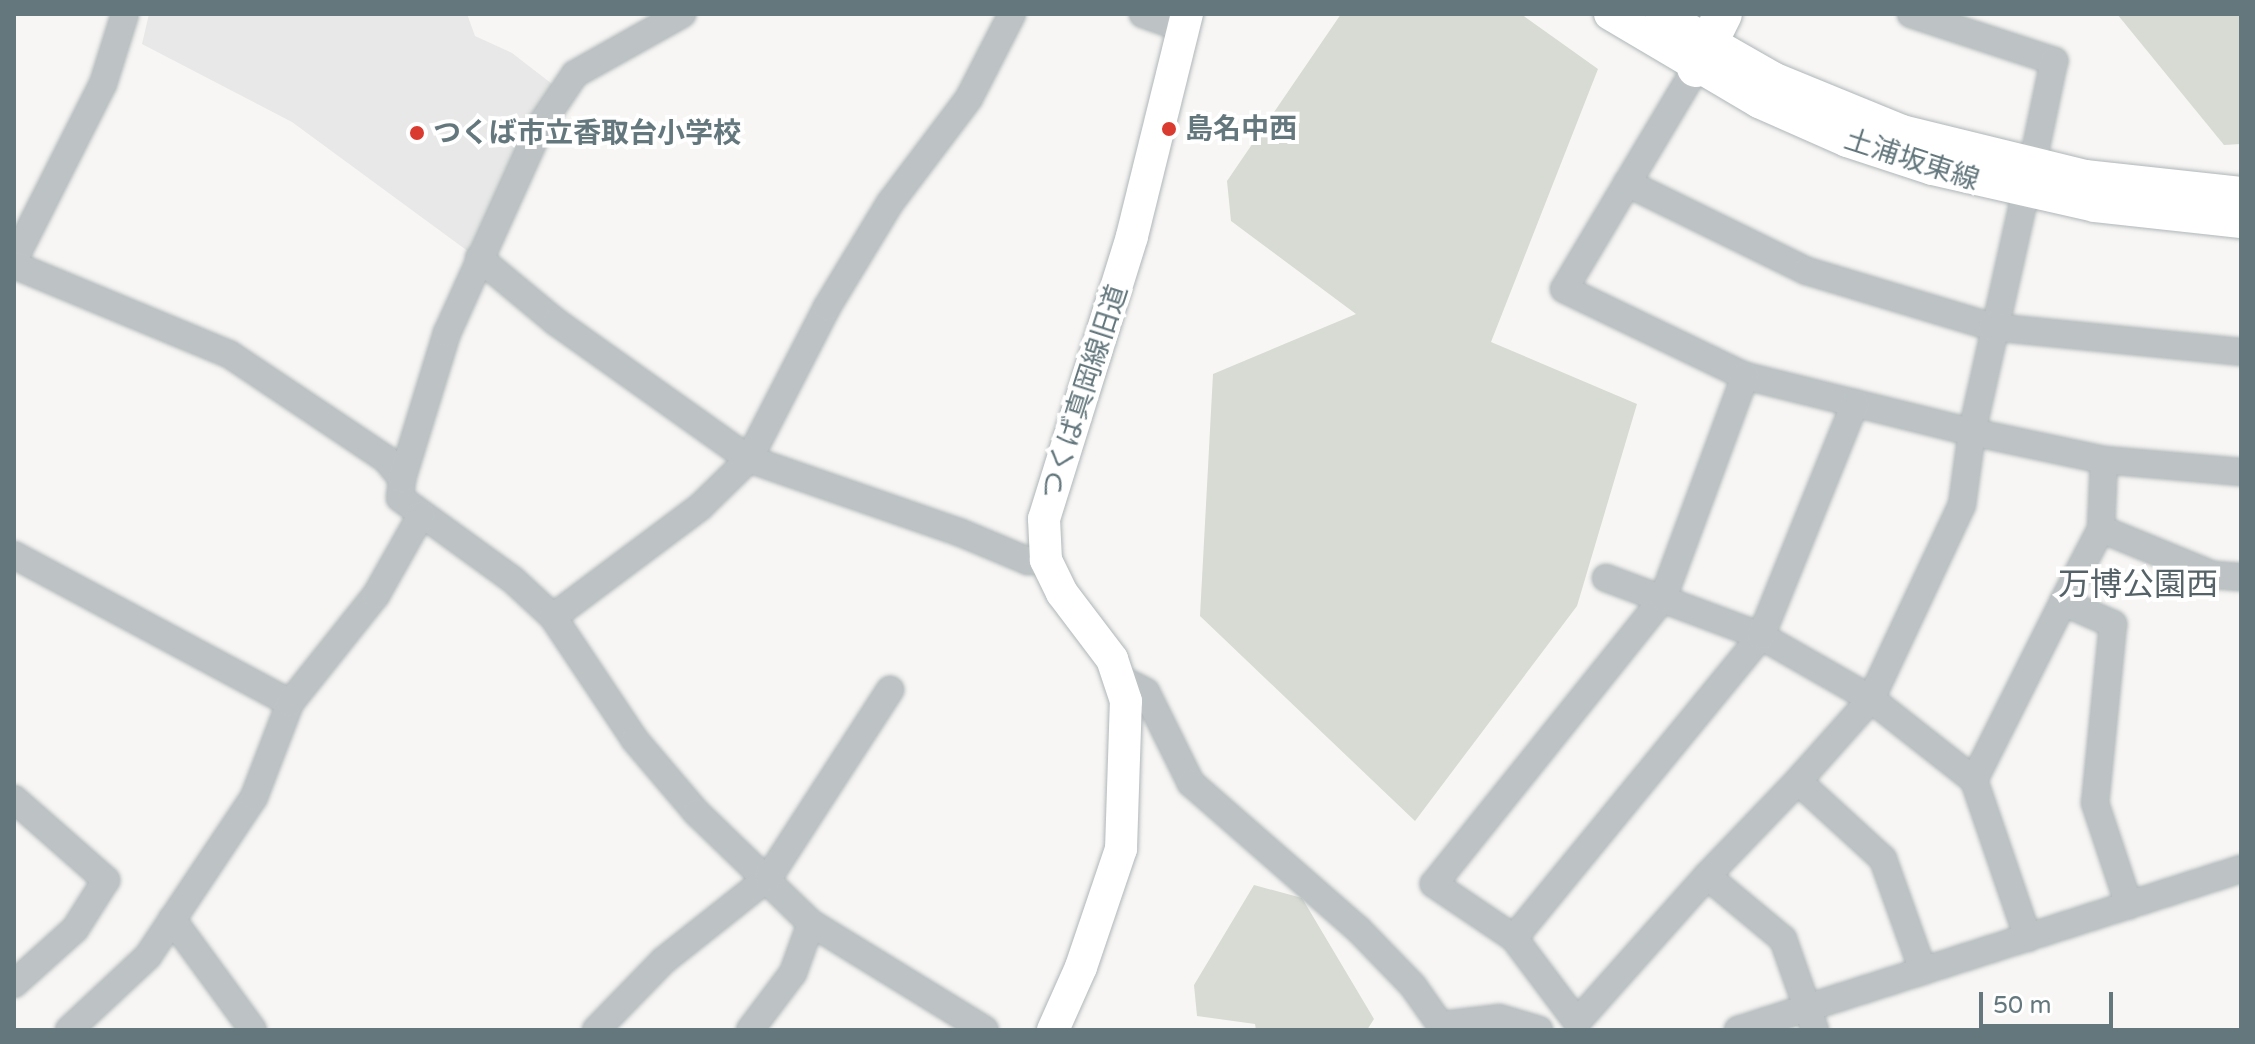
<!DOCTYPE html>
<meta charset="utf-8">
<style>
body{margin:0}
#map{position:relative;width:2255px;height:1044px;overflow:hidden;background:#f7f6f4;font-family:"Varela Round","Noto Sans JP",sans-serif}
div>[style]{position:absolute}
.built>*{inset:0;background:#e7e8e7}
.green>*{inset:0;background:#d7dbd3}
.roads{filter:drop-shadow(0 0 2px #afb6b8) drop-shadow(0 0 2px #afb6b8)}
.minor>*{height:26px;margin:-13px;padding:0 13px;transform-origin:13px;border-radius:13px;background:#bdc3c5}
.major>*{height:32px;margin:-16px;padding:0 16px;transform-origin:16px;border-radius:16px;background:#fff}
.highway>*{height:38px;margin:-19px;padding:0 19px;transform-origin:19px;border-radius:19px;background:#fff}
.dots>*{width:22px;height:22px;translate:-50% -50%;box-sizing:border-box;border:4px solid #fff;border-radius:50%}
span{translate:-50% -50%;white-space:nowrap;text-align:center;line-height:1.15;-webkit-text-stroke:8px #fff;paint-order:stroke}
.poi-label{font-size:28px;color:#63777d;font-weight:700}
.left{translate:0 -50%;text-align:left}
.street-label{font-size:28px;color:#63777d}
.quarter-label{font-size:32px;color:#556369}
.frame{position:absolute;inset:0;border:16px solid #63777d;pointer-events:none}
.scale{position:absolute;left:1979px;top:992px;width:134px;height:36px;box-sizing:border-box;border:4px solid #63777d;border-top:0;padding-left:10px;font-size:24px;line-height:28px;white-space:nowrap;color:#63777d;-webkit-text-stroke:6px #fff;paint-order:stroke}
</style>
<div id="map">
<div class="built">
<i style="clip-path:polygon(149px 14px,467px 14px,475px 36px,512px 53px,556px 87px,520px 144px,469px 252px,292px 122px,142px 44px)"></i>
</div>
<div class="green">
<i style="clip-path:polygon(1341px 14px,1521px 14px,1598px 69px,1491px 342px,1637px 404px,1577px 606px,1415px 821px,1200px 616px,1213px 374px,1356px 314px,1231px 221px,1227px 181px)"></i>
<i style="clip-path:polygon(2117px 14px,2241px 14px,2241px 144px,2224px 145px)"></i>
<i style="clip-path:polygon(1254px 885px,1302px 898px,1374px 1019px,1367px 1030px,1256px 1030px,1255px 1024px,1197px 1016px,1194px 985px)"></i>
</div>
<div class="roads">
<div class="minor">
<i style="left:1143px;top:14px;width:42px;rotate:19.3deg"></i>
<i style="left:1911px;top:14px;width:151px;rotate:18.2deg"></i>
<i style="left:2054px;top:61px;width:107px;rotate:101.8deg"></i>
<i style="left:1696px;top:68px;width:257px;rotate:120.8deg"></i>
<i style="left:1564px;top:289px;width:201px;rotate:25.7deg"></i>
<i style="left:1745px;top:376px;width:234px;rotate:13.9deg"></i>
<i style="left:1972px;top:432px;width:244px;rotate:-77.4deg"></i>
<i style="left:1627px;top:183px;width:200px;rotate:26.1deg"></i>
<i style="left:1807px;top:271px;width:193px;rotate:16.8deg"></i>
<i style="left:1992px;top:327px;width:250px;rotate:5.7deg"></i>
<i style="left:479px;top:258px;width:100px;rotate:39.7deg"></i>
<i style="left:556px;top:322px;width:237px;rotate:35.4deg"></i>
<i style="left:749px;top:459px;width:222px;rotate:19.2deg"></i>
<i style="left:959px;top:532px;width:75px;rotate:22.8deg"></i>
<i style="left:1028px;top:561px;width:18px;rotate:-3deg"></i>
<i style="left:14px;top:260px;width:197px;rotate:-63.2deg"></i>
<i style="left:103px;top:84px;width:73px;rotate:-72.6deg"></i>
<i style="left:14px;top:265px;width:233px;rotate:22.5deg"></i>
<i style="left:229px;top:354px;width:189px;rotate:33.8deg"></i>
<i style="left:386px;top:459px;width:26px;rotate:51deg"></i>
<i style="left:402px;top:479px;width:19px;rotate:96deg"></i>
<i style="left:400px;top:498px;width:138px;rotate:35.9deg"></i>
<i style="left:512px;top:579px;width:56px;rotate:42.8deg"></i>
<i style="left:553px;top:617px;width:148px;rotate:56.3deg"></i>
<i style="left:635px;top:740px;width:96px;rotate:49.7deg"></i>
<i style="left:697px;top:813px;width:158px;rotate:44deg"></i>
<i style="left:811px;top:923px;width:204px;rotate:31.6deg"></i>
<i style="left:2104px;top:460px;width:69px;rotate:92.5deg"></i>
<i style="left:2101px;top:529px;width:82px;rotate:117.5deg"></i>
<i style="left:2063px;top:602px;width:55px;rotate:23.7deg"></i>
<i style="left:2113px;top:624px;width:180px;rotate:95.7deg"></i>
<i style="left:2095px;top:803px;width:108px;rotate:71.6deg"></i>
<i style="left:402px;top:479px;width:153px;rotate:-72.9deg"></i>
<i style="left:447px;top:333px;width:230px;rotate:-65.7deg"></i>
<i style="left:542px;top:123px;width:59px;rotate:-56deg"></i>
<i style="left:575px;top:74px;width:123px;rotate:-29.3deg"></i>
<i style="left:2101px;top:529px;width:121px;rotate:22.3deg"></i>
<i style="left:2213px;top:575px;width:28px;rotate:4deg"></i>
<i style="left:14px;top:555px;width:313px;rotate:28.2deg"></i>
<i style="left:1606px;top:578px;width:165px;rotate:20.5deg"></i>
<i style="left:1761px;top:636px;width:127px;rotate:29.8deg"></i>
<i style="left:1871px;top:699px;width:214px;rotate:-64.9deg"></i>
<i style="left:1962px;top:505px;width:74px;rotate:-82.2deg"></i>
<i style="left:1972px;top:432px;width:135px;rotate:12deg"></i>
<i style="left:2104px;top:460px;width:138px;rotate:5deg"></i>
<i style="left:553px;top:617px;width:184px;rotate:-36.8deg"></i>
<i style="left:700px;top:507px;width:69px;rotate:-44.4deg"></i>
<i style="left:749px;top:459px;width:171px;rotate:-62.8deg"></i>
<i style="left:827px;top:307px;width:122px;rotate:-58.8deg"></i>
<i style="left:890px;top:203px;width:131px;rotate:-53deg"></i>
<i style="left:969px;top:98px;width:94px;rotate:-62.9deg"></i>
<i style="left:1121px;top:679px;width:28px;rotate:27deg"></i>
<i style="left:1146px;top:692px;width:102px;rotate:63.7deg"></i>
<i style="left:1191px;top:783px;width:222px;rotate:41.2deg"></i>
<i style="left:1358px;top:929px;width:79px;rotate:46deg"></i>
<i style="left:1413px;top:986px;width:54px;rotate:54.8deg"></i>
<i style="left:1798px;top:781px;width:132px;rotate:133.8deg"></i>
<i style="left:1707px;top:876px;width:99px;rotate:39.7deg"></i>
<i style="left:1783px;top:939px;width:96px;rotate:70.6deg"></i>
<i style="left:14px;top:799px;width:123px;rotate:41.4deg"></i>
<i style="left:106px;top:880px;width:58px;rotate:122.3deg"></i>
<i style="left:75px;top:929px;width:82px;rotate:138deg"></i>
<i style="left:1707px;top:876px;width:195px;rotate:131.7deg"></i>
<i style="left:1577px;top:1022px;width:105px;rotate:-126.9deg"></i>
<i style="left:1514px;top:938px;width:390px;rotate:-50.7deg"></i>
<i style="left:1761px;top:636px;width:251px;rotate:-68deg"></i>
<i style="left:172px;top:919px;width:137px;rotate:53.9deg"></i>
<i style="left:1514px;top:938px;width:97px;rotate:-146deg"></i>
<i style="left:1434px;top:884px;width:366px;rotate:-51.3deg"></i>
<i style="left:1663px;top:598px;width:237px;rotate:-69.7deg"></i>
<i style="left:2028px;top:938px;width:167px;rotate:-108.9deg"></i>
<i style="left:1974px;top:780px;width:199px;rotate:-63.4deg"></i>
<i style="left:1923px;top:971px;width:119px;rotate:-109.7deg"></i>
<i style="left:1883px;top:859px;width:115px;rotate:-137.5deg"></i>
<i style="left:1798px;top:781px;width:110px;rotate:-48.3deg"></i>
<i style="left:1871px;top:699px;width:131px;rotate:38.2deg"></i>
<i style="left:1442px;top:1025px;width:57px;rotate:-7deg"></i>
<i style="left:1499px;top:1018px;width:42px;rotate:16.7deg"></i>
<i style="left:69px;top:1030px;width:108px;rotate:-43.1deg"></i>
<i style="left:148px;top:956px;width:191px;rotate:-56.3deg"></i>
<i style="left:254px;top:797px;width:101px;rotate:-69deg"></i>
<i style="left:290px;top:703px;width:138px;rotate:-51.5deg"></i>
<i style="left:376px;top:595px;width:92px;rotate:-60.6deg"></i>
<i style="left:596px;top:1030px;width:96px;rotate:-45.8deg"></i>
<i style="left:663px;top:961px;width:135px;rotate:-38.4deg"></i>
<i style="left:769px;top:877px;width:223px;rotate:-57.1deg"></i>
<i style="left:750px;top:1030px;width:71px;rotate:-53deg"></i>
<i style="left:793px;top:973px;width:53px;rotate:-70.2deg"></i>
<i style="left:1738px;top:1030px;width:528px;rotate:-17.75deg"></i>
</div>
<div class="major">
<i style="left:1610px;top:14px;width:173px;rotate:30.6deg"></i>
<i style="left:1759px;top:102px;width:96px;rotate:23.9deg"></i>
<i style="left:1847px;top:141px;width:89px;rotate:18.2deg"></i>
<i style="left:1932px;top:169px;width:167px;rotate:12.8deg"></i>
<i style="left:2095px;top:206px;width:147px;rotate:6.3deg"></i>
<i style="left:1661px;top:14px;width:129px;rotate:29.7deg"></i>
<i style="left:1773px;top:78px;width:139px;rotate:22.3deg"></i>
<i style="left:1902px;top:131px;width:188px;rotate:13.8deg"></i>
<i style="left:2085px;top:176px;width:157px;rotate:6.2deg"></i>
<i style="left:1053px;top:1030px;width:69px;rotate:-66deg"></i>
<i style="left:1081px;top:967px;width:125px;rotate:-71.3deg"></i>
<i style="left:1121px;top:849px;width:148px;rotate:-88.1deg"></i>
<i style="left:1126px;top:701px;width:44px;rotate:-108.4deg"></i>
<i style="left:1112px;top:659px;width:83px;rotate:-127.1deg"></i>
<i style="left:1062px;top:593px;width:37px;rotate:-116deg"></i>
<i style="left:1046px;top:560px;width:41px;rotate:-92.8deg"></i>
<i style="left:1044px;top:519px;width:296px;rotate:-72.7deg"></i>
<i style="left:1132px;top:236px;width:229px;rotate:-76.1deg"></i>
</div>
<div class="highway">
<i style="left:1696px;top:68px;width:60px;rotate:-63.4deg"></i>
</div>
</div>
<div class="dots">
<i style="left:1169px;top:129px;background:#da3b31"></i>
<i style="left:417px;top:133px;background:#da3b31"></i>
</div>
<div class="poi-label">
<span class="left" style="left:1185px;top:129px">島名中西</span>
<span class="left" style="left:433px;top:133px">つくば市立香取台小学校</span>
</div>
<div class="street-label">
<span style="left:1912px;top:160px;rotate:18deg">土浦坂東線</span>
<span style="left:1084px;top:392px;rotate:-72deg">つくば真岡線旧道</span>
</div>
<div class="quarter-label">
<span style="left:2138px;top:585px">万博公園西</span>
</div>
<div class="frame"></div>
<div class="scale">50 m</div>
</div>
